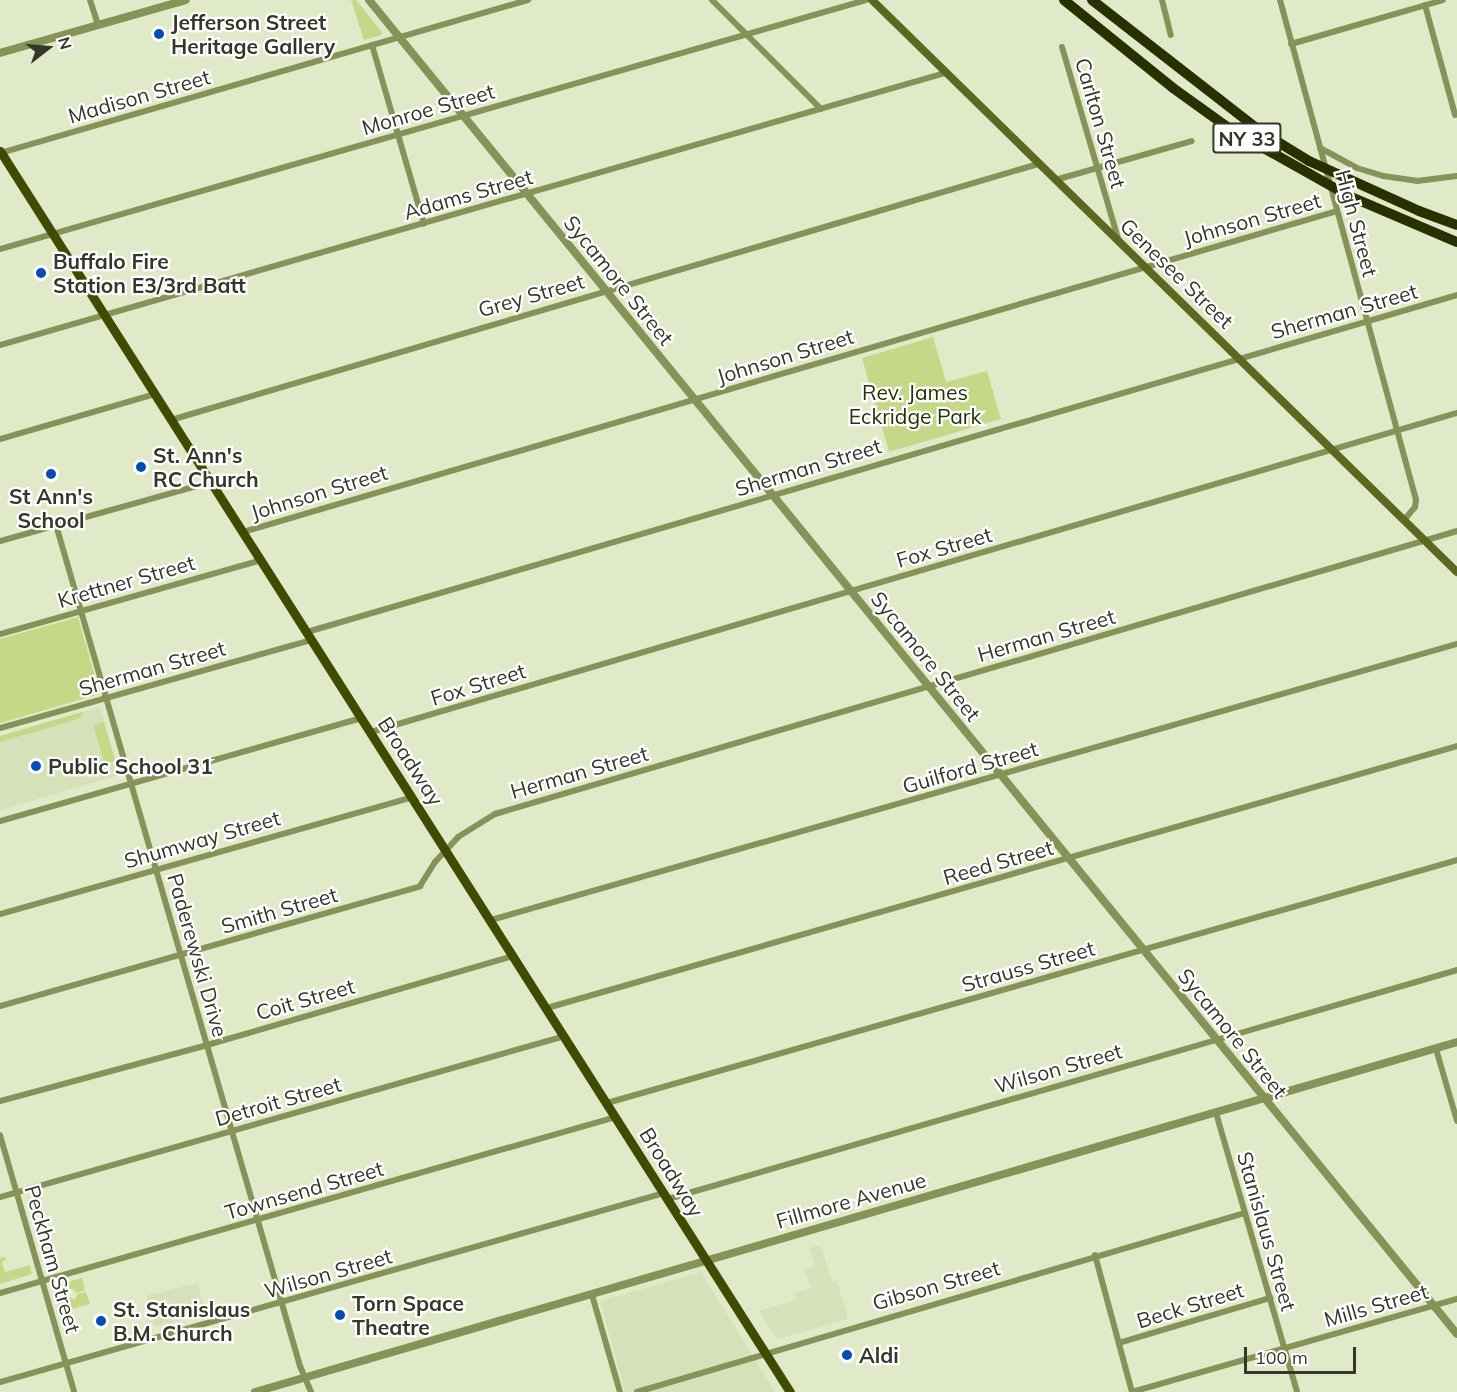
<!DOCTYPE html>
<style>
body{margin:0}
#map{position:relative;width:1457px;height:1392px;overflow:hidden;background:#e0eac8;font-family:Mulish,sans-serif}
div>[style]{position:absolute}
.built>*{inset:0;background:#d5e1b8;transform-origin:0 0}
.green>*{inset:0;background:#c4d887;transform-origin:0 0}
.minor>*{height:6px;margin:-3px;padding:0 3px;transform-origin:3px;border-radius:3px;background:#859359}
.tertiary>*{height:8px;margin:-4px;padding:0 4px;transform-origin:4px;border-radius:4px;background:#859359}
.secondary>*{height:8px;margin:-4px;padding:0 4px;transform-origin:4px;border-radius:4px;background:#5a691f}
.primary>*{height:9px;margin:-4.5px;padding:0 4.5px;transform-origin:4.5px;border-radius:4.5px;background:#3e4b00}
.motorway>*{height:10px;margin:-5px;padding:0 5px;transform-origin:5px;border-radius:5px;background:#273100}
.dots>*{width:16px;height:16px;translate:-50% -50%;box-sizing:border-box;border:3px solid #fff;border-radius:50%}
span{translate:-50% -50%;white-space:nowrap;text-align:center;line-height:1.15;-webkit-text-stroke:4.5px #fff;paint-order:stroke}
.shield-label span{padding:2px 4px;background:#fff;border:2px solid;border-radius:4px;-webkit-text-stroke-width:0}
.shield-label{font-size:20px;color:#34372a;font-weight:700}
.poi-label{font-size:21px;color:#34372a;font-weight:700}
.left{translate:0 -50%;text-align:left}
.street-label{font-size:21px;color:#34372a}
.park-label{font-size:21px;color:#283007}
.north{position:absolute;left:18px;top:18px;width:60px;height:60px;-webkit-text-stroke:4px #fff;paint-order:stroke;rotate:74deg;font-size:16px;font-weight:700;line-height:24px;text-align:center;color:#34372a}
.north::after{content:'';display:block;margin:auto;width:21px;height:27px;background:#34372a;clip-path:polygon(50% 0,100% 100%,50% 72%,0 100%)}
.scale{position:absolute;left:1244px;top:1347px;width:112px;height:27px;box-sizing:border-box;border:3px solid #34372a;border-top:0;padding-left:8px;font-size:18px;line-height:21px;white-space:nowrap;color:#34372a;-webkit-text-stroke:4px #fff;paint-order:stroke}
</style>
<div id="map">
<div class="built">
<i style="clip-path:polygon(100px 707px,120px 775px,0 810px,0 736px)"></i>
<i style="clip-path:polygon(821px 1245px,832px 1282px,837px 1281px,848px 1319px,777px 1339px,759px 1311px,796px 1300px,794px 1293px,811px 1288px,805px 1269px,815px 1266px,810px 1248px)"></i>
<i style="clip-path:polygon(701px 1272px,775px 1392px,625px 1392px,600px 1301px)"></i>
<i style="left:198px;top:1283px;width:32px;height:53px;rotate:76deg"></i>
</div>
<div class="green">
<i style="clip-path:polygon(351px 0,356px 0,382px 32px,381px 35px,364px 40px)"></i>
<i style="clip-path:polygon(933px 337px,946px 382px,987px 371px,1001px 419px,889px 452px,862px 358px)"></i>
<i style="clip-path:polygon(78px 617px,100px 694px,0 723px,0 639px)"></i>
<i style="clip-path:polygon(82px 712px,83px 715px,75px 720px,0 742px,0 736px)"></i>
<i style="left:104px;top:722px;width:40px;height:11px;rotate:74deg"></i>
<i style="clip-path:polygon(5px 1257px,6px 1260px,2px 1262px,5px 1272px,30px 1265px,32px 1274px,0 1284px,0 1258px)"></i>
<i style="clip-path:polygon(82px 1278px,85px 1290px,77px 1293px,71px 1288px,67px 1296px,75px 1300px,77px 1294px,86px 1292px,90px 1304px,61px 1312px,53px 1286px)"></i>
</div>
<div class="minor">
<i style="left:90px;top:0;width:26px;rotate:72deg"></i>
<i style="left:712px;top:0;width:154px;rotate:45deg"></i>
<i style="left:1162px;top:0;width:36px;rotate:76deg"></i>
<i style="left:1280px;top:0;width:518px;rotate:74.78deg"></i>
<i style="left:1416px;top:500px;width:7px;rotate:98deg"></i>
<i style="left:1415px;top:507px;width:17px;rotate:130deg"></i>
<i style="left:1425px;top:5px;width:114px;rotate:74.7deg"></i>
<i style="left:1291px;top:44px;width:158px;rotate:-16.1deg"></i>
<i style="left:372px;top:45px;width:186px;rotate:73.8deg"></i>
<i style="left:1062px;top:47px;width:200px;rotate:73.7deg"></i>
<i style="left:1320px;top:148px;width:42px;rotate:28.4deg"></i>
<i style="left:1357px;top:168px;width:27px;rotate:17deg"></i>
<i style="left:1383px;top:176px;width:34px;rotate:8deg"></i>
<i style="left:1417px;top:181px;width:40px;rotate:-7.1deg"></i>
<i style="left:0;top:153px;width:550px;rotate:-16.16deg"></i>
<i style="left:1055px;top:180px;width:142px;rotate:-15.9deg"></i>
<i style="left:0;top:249px;width:901px;rotate:-16.04deg"></i>
<i style="left:0;top:345px;width:983px;rotate:-16.06deg"></i>
<i style="left:171px;top:420px;width:904px;rotate:-16.45deg"></i>
<i style="left:0;top:439px;width:161px;rotate:-16.2deg"></i>
<i style="left:56px;top:525px;width:876px;rotate:73.82deg"></i>
<i style="left:300px;top:1366px;width:28px;rotate:67deg"></i>
<i style="left:243px;top:532px;width:1140px;rotate:-16.35deg"></i>
<i style="left:0;top:541px;width:219px;rotate:-15.6deg"></i>
<i style="left:307px;top:632px;width:1198px;rotate:-16.33deg"></i>
<i style="left:0;top:634px;width:271px;rotate:-15.8deg"></i>
<i style="left:0;top:728px;width:324px;rotate:-15.8deg"></i>
<i style="left:371px;top:732px;width:1132px;rotate:-16.37deg"></i>
<i style="left:0;top:821px;width:376px;rotate:-15.9deg"></i>
<i style="left:0;top:914px;width:429px;rotate:-15.8deg"></i>
<i style="left:491px;top:920px;width:1005px;rotate:-15.95deg"></i>
<i style="left:0;top:1006px;width:437px;rotate:-15.9deg"></i>
<i style="left:420px;top:886px;width:28px;rotate:-58deg"></i>
<i style="left:435px;top:862px;width:34px;rotate:-47deg"></i>
<i style="left:458px;top:837px;width:44px;rotate:-31.9deg"></i>
<i style="left:495px;top:814px;width:1003px;rotate:-16.39deg"></i>
<i style="left:547px;top:1008px;width:947px;rotate:-16.06deg"></i>
<i style="left:1436px;top:1049px;width:75px;rotate:73.7deg"></i>
<i style="left:0;top:1101px;width:214px;rotate:-15.1deg"></i>
<i style="left:207px;top:1045px;width:319px;rotate:-16.2deg"></i>
<i style="left:607px;top:1103px;width:884px;rotate:-15.95deg"></i>
<i style="left:1216px;top:1113px;width:291px;rotate:73.8deg"></i>
<i style="left:0;top:1135px;width:267px;rotate:73.9deg"></i>
<i style="left:0;top:1197px;width:587px;rotate:-15.91deg"></i>
<i style="left:668px;top:1199px;width:822px;rotate:-16.18deg"></i>
<i style="left:1095px;top:1255px;width:142px;rotate:74.9deg"></i>
<i style="left:0;top:1293px;width:641px;rotate:-15.95deg"></i>
<i style="left:592px;top:1295px;width:101px;rotate:73.9deg"></i>
<i style="left:1119px;top:1343px;width:158px;rotate:-16.6deg"></i>
<i style="left:0;top:1382px;width:690px;rotate:-15.89deg"></i>
<i style="left:637px;top:1392px;width:634px;rotate:-16.4deg"></i>
<i style="left:1132px;top:1392px;width:338px;rotate:-16deg"></i>
</div>
<div class="tertiary">
<i style="left:369px;top:0;width:1721px;rotate:50.8deg"></i>
<i style="left:0;top:53px;width:193px;rotate:-15.9deg"></i>
<i style="left:255px;top:1392px;width:1252px;rotate:-16.23deg"></i>
</div>
<div class="secondary">
<i style="left:872px;top:0;width:818px;rotate:44.36deg"></i>
</div>
<div class="primary">
<i style="left:0;top:151px;width:1471px;rotate:57.52deg"></i>
</div>
<div class="motorway">
<i style="left:1064px;top:0;width:140px;rotate:38.9deg"></i>
<i style="left:1173px;top:88px;width:70px;rotate:35.7deg"></i>
<i style="left:1230px;top:129px;width:137px;rotate:29.4deg"></i>
<i style="left:1349px;top:196px;width:117px;rotate:23.1deg"></i>
<i style="left:1092px;top:0;width:213px;rotate:37.9deg"></i>
<i style="left:1260px;top:131px;width:57px;rotate:31.5deg"></i>
<i style="left:1309px;top:161px;width:121px;rotate:24.4deg"></i>
<i style="left:1419px;top:211px;width:40px;rotate:20.2deg"></i>
</div>
<div class="dots">
<i style="left:159px;top:34px;background:#034db7"></i>
<i style="left:41px;top:273px;background:#034db7"></i>
<i style="left:141px;top:467px;background:#034db7"></i>
<i style="left:51px;top:474px;background:#034db7"></i>
<i style="left:36px;top:766px;background:#034db7"></i>
<i style="left:340px;top:1315px;background:#034db7"></i>
<i style="left:101px;top:1321px;background:#034db7"></i>
<i style="left:847px;top:1355px;background:#034db7"></i>
</div>
<div class="shield-label">
<span style="left:1247px;top:138px">NY 33</span>
</div>
<div class="poi-label">
<span class="left" style="left:171px;top:34px">Jefferson Street<br>Heritage Gallery</span>
<span class="left" style="left:53px;top:273px">Buffalo Fire<br>Station E3/3rd Batt</span>
<span class="left" style="left:153px;top:467px">St. Ann's<br>RC Church</span>
<span style="left:51px;top:508px">St Ann's<br>School</span>
<span class="left" style="left:48px;top:766px">Public School 31</span>
<span class="left" style="left:352px;top:1315px">Torn Space<br>Theatre</span>
<span class="left" style="left:113px;top:1321px">St. Stanislaus<br>B.M. Church</span>
<span class="left" style="left:859px;top:1355px">Aldi</span>
</div>
<div class="street-label">
<span style="left:139px;top:96px;rotate:-16deg">Madison Street</span>
<span style="left:428px;top:109px;rotate:-16deg">Monroe Street</span>
<span style="left:1101px;top:123px;rotate:74deg">Carlton Street</span>
<span style="left:468px;top:194px;rotate:-16deg">Adams Street</span>
<span style="left:1252px;top:219px;rotate:-16deg">Johnson Street</span>
<span style="left:1357px;top:223px;rotate:75deg">High Street</span>
<span style="left:1177px;top:273px;rotate:44deg">Genesee Street</span>
<span style="left:619px;top:280px;rotate:51deg">Sycamore Street</span>
<span style="left:531px;top:295px;rotate:-16deg">Grey Street</span>
<span style="left:1344px;top:311px;rotate:-16deg">Sherman Street</span>
<span style="left:785px;top:356px;rotate:-17deg">Johnson Street</span>
<span style="left:808px;top:467px;rotate:-17deg">Sherman Street</span>
<span style="left:319px;top:492px;rotate:-17deg">Johnson Street</span>
<span style="left:944px;top:547px;rotate:-16deg">Fox Street</span>
<span style="left:126px;top:581px;rotate:-16deg">Krettner Street</span>
<span style="left:1046px;top:635px;rotate:-16deg">Herman Street</span>
<span style="left:926px;top:656px;rotate:51deg">Sycamore Street</span>
<span style="left:152px;top:668px;rotate:-16deg">Sherman Street</span>
<span style="left:478px;top:684px;rotate:-17deg">Fox Street</span>
<span style="left:411px;top:761px;rotate:57deg">Broadway</span>
<span style="left:970px;top:767px;rotate:-16deg">Guilford Street</span>
<span style="left:579px;top:772px;rotate:-16deg">Herman Street</span>
<span style="left:202px;top:839px;rotate:-16deg">Shumway Street</span>
<span style="left:998px;top:862px;rotate:-16deg">Reed Street</span>
<span style="left:279px;top:910px;rotate:-16deg">Smith Street</span>
<span style="left:198px;top:955px;rotate:74deg">Paderewski Drive</span>
<span style="left:1028px;top:966px;rotate:-16deg">Strauss Street</span>
<span style="left:305px;top:999px;rotate:-16deg">Coit Street</span>
<span style="left:1233px;top:1033px;rotate:51deg">Sycamore Street</span>
<span style="left:1058px;top:1068px;rotate:-16deg">Wilson Street</span>
<span style="left:278px;top:1101px;rotate:-16deg">Detroit Street</span>
<span style="left:672px;top:1172px;rotate:58deg">Broadway</span>
<span style="left:304px;top:1190px;rotate:-16deg">Townsend Street</span>
<span style="left:851px;top:1200px;rotate:-16deg">Fillmore Avenue</span>
<span style="left:1267px;top:1231px;rotate:74deg">Stanislaus Street</span>
<span style="left:53px;top:1259px;rotate:74deg">Peckham Street</span>
<span style="left:328px;top:1273px;rotate:-16deg">Wilson Street</span>
<span style="left:936px;top:1285px;rotate:-16deg">Gibson Street</span>
<span style="left:1190px;top:1305px;rotate:-17deg">Beck Street</span>
<span style="left:1376px;top:1305px;rotate:-16deg">Mills Street</span>
</div>
<div class="park-label">
<span style="left:915px;top:404px">Rev. James<br>Eckridge Park</span>
</div>
<div class="north">N</div>
<div class="scale">100 m</div>
</div>
